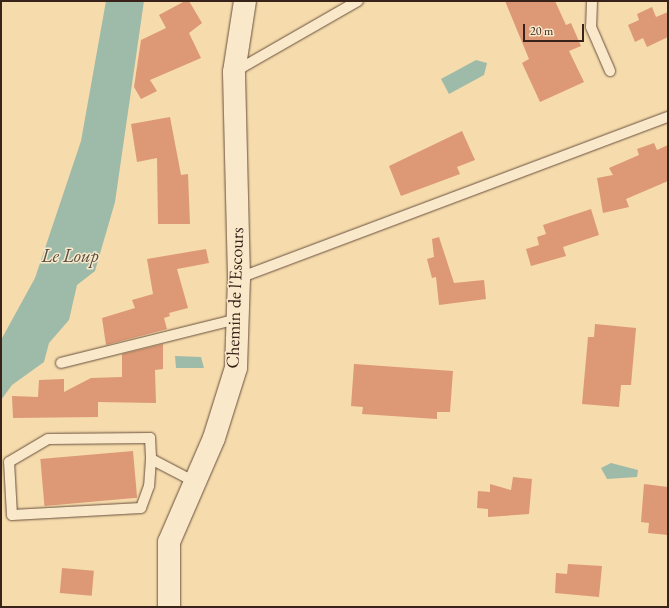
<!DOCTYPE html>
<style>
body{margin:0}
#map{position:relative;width:669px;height:608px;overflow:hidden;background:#f6dbac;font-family:"EB Garamond",serif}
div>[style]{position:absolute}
.water>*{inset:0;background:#9dbba8}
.building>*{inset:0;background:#dd9875;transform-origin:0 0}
.roads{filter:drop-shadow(0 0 1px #68503e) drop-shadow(0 0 1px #68503e)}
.service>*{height:10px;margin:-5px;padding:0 5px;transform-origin:5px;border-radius:5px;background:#f9e8c9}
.tertiary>*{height:22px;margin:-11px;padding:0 11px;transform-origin:11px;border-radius:11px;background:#f9e8c9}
span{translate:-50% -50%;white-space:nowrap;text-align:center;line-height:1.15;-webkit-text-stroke:3px #f9e8c9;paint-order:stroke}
.street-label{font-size:18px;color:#382219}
.water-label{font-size:19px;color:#565044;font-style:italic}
.frame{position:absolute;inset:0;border:2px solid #382219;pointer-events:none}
.scale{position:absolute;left:523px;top:24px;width:61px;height:18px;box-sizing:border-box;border:2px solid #382219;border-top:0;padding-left:5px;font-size:12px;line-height:14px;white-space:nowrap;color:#382219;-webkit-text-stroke:3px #f9e8c9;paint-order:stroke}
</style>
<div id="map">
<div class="water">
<i style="clip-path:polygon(106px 1px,144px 1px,115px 202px,95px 271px,77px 285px,69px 320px,49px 343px,44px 362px,12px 385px,1px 400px,1px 340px,35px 278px,81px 141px)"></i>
<i style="clip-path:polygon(476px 60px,487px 63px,484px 75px,449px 94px,441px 79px)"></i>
<i style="clip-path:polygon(175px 356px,201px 357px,204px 368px,176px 368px)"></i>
<i style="clip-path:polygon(611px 463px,638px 470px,637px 477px,607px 479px,601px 468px)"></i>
</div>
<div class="building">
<i style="clip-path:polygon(185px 1px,189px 1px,202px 23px,189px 33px,201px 58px,150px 80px,157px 91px,141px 99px,134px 87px,141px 40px,166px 28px,159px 15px)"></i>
<i style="clip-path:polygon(505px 1px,555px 1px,566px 25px,571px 23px,581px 46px,569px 51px,584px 82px,540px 102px,522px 63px,529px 59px)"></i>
<i style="clip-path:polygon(652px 7px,656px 17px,668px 12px,668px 37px,647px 47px,643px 38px,635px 42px,628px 25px,639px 20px,637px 14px)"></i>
<i style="clip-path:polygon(170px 117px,181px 175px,188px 174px,190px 224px,158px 224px,157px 158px,137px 162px,131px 124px)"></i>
<i style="clip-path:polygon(462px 131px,475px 160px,457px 167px,460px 174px,401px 196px,389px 166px)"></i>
<i style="clip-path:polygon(654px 143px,657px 150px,668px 145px,668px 181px,626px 199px,629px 207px,603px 213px,597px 178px,613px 175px,609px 168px,639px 155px,637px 149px)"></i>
<i style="clip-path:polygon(591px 209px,599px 235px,563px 247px,566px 256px,531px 266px,526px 249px,539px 245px,537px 237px,546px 234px,543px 225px)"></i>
<i style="clip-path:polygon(439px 237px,454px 283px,484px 280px,486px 299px,439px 305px,436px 277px,432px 278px,427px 259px,434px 257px,432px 239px)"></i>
<i style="clip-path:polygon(206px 249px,209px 263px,177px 269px,188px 308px,169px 313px,170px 316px,164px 318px,167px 329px,106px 345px,102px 318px,135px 308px,132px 300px,153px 294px,147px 259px)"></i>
<i style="clip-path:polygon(595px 324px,636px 328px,631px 385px,621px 385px,619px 407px,582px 404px,588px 337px,594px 337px)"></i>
<i style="clip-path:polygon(163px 344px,163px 369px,155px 370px,156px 403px,98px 402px,98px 417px,13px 418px,12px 396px,38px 397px,39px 380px,64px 379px,64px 392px,91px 378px,122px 377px,122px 354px)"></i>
<i style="clip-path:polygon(354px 364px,453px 371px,450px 412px,437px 412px,437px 419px,362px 414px,363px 407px,351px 406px)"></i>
<i style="left:133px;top:451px;width:47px;height:93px;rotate:85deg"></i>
<i style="clip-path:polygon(513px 477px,532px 479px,529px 514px,488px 517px,488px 509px,477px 508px,478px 491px,490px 492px,490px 484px,511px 490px)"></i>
<i style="clip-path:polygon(644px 484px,668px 487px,668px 535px,648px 533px,649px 523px,641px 522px)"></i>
<i style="clip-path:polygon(568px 564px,602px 566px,599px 597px,555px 593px,556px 573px,567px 574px)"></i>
<i style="left:62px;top:568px;width:32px;height:25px;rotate:5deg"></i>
</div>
<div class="roads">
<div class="service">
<i style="left:592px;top:1px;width:26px;rotate:92deg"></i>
<i style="left:591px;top:27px;width:48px;rotate:66.6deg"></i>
<i style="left:234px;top:72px;width:143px;rotate:-29.8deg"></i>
<i style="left:239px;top:278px;width:458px;rotate:-20.6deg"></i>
<i style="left:61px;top:363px;width:182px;rotate:-14deg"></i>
<i style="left:151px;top:459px;width:27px;rotate:94deg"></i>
<i style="left:149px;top:486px;width:23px;rotate:110deg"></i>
<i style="left:141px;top:508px;width:129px;rotate:176.9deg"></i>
<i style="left:12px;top:515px;width:53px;rotate:-93.2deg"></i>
<i style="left:9px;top:462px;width:45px;rotate:-30.5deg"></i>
<i style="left:48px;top:439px;width:102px;rotate:-0.6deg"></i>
<i style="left:150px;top:438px;width:21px;rotate:87deg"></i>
<i style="left:151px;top:459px;width:50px;rotate:27.6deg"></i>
</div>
<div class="tertiary">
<i style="left:169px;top:607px;width:65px;rotate:-90deg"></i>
<i style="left:169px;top:542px;width:113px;rotate:-66.6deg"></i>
<i style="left:214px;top:438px;width:73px;rotate:-72.6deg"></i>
<i style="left:236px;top:368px;width:90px;rotate:-88.1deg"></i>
<i style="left:239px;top:278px;width:206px;rotate:-91.4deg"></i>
<i style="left:234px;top:72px;width:72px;rotate:-81.2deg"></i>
</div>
</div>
<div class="street-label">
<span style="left:235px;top:298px;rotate:-88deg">Chemin de l'Escours</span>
</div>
<div class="water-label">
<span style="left:70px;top:256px">Le Loup</span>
</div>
<div class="frame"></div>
<div class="scale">20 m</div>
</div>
